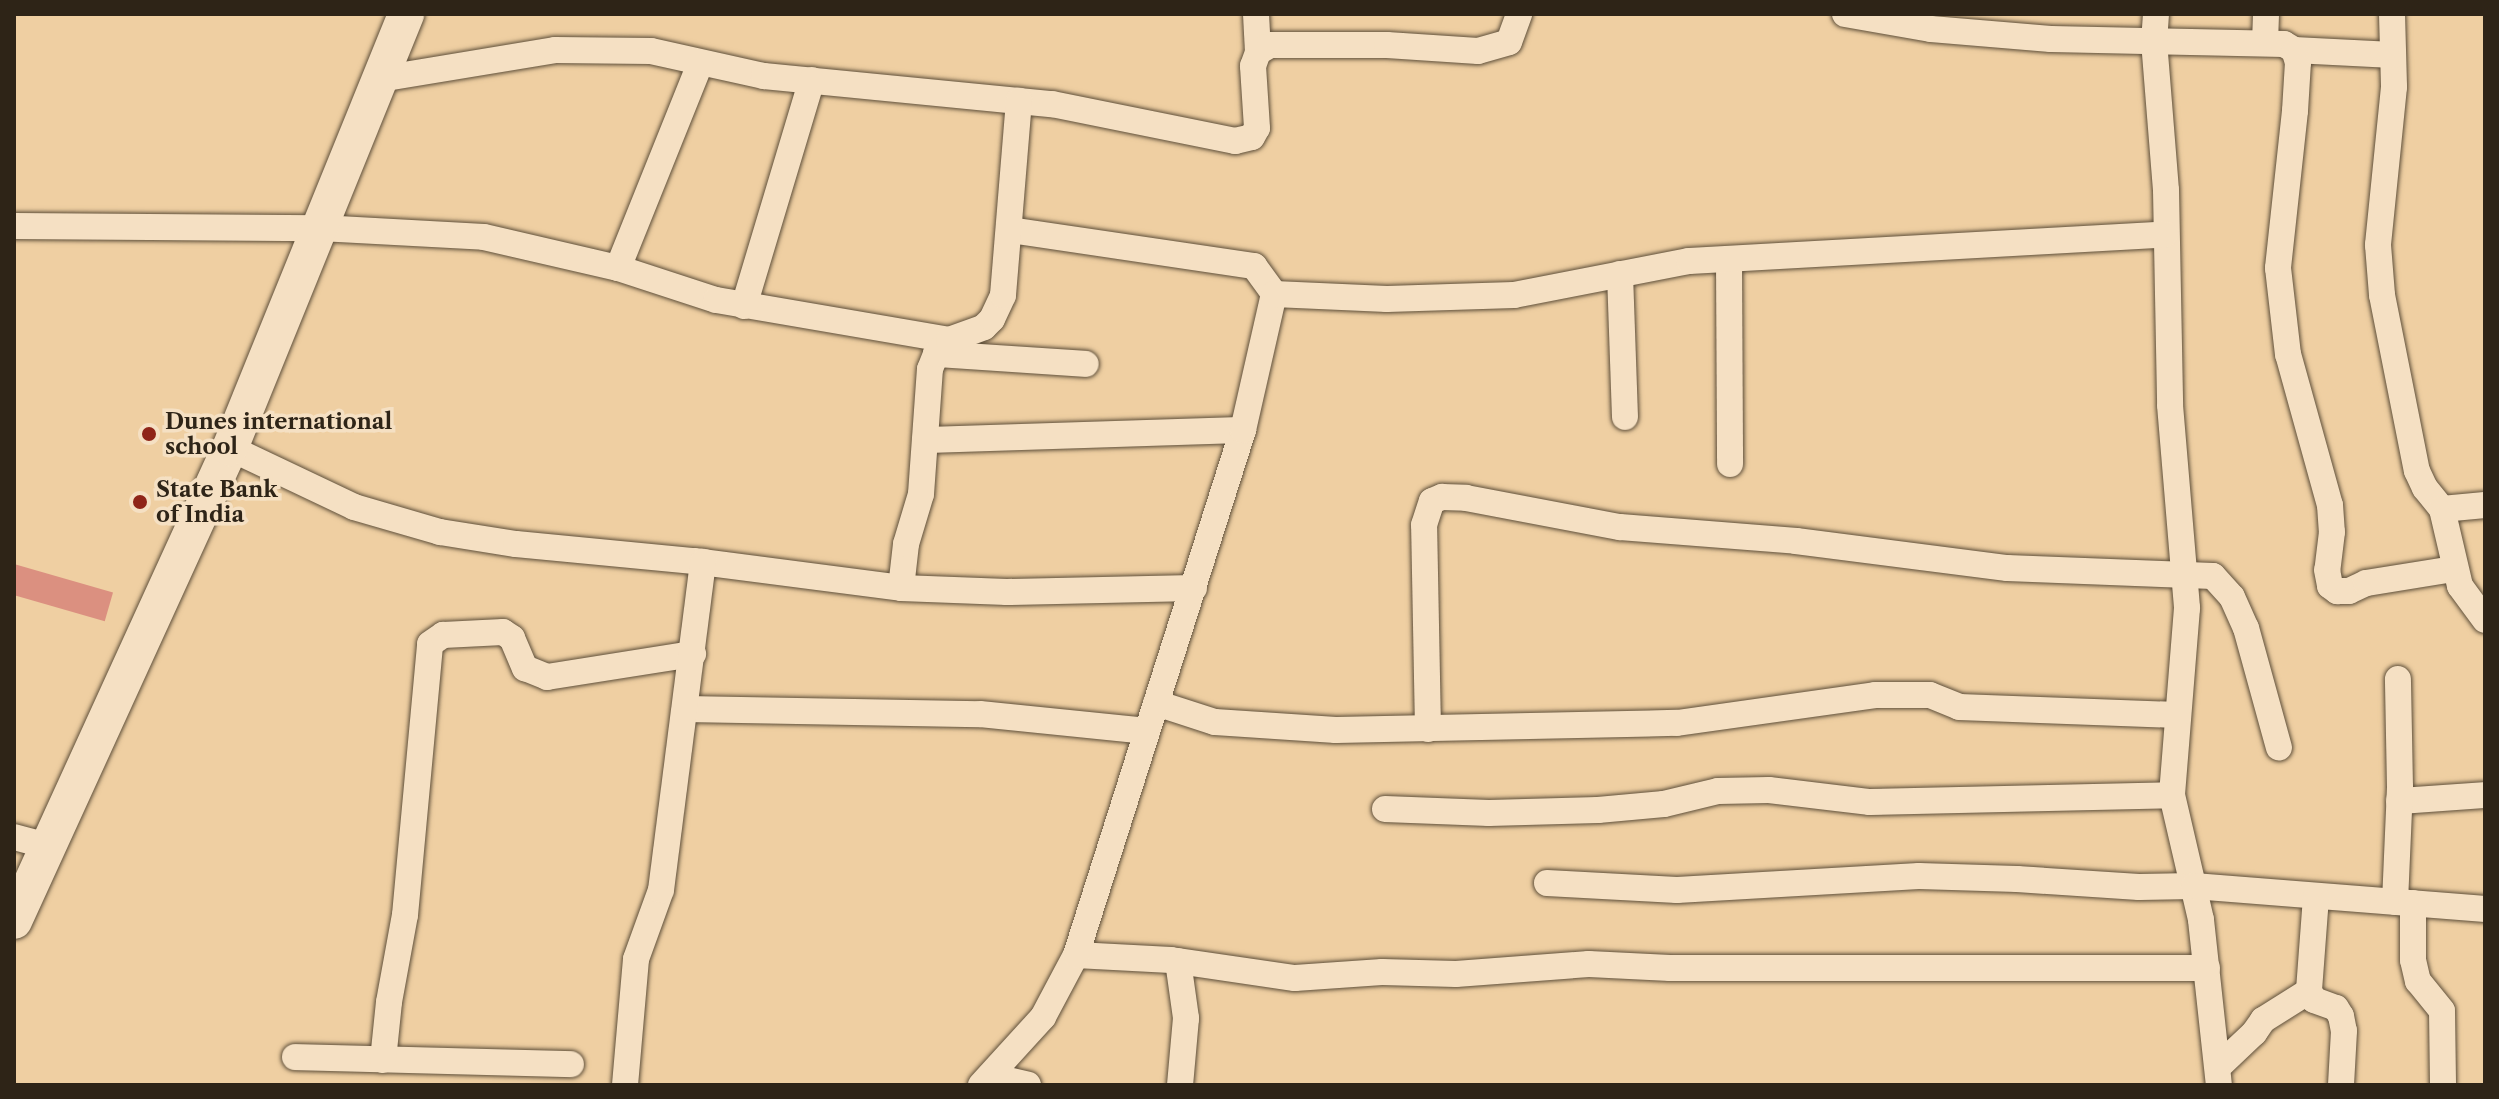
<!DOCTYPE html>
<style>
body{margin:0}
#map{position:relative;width:2499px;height:1099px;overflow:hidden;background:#efcfa2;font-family:"Libre Caslon Text",serif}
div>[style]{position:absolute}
.building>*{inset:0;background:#db9080;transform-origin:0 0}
.roads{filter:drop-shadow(0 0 2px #5e4f3a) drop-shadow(0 0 2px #5e4f3a)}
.minor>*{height:26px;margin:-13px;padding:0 13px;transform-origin:13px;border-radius:13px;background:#f5e0c3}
.secondary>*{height:36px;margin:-18px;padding:0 18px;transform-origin:18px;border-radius:18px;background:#f5e0c3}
.dots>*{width:22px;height:22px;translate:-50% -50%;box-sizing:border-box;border:4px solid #f5e0c3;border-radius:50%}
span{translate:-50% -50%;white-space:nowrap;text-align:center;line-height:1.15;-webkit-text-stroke:7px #f5e0c3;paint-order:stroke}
.poi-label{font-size:22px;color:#2e2417;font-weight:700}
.left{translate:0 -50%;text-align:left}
.frame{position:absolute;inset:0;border:16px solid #2e2417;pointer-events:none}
</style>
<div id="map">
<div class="building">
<i style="left:14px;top:564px;width:103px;height:30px;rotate:16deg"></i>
</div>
<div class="roads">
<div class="minor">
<i style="left:1256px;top:14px;width:38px;rotate:87deg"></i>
<i style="left:1845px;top:14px;width:87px;rotate:9.9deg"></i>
<i style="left:1931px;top:29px;width:120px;rotate:4.8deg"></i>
<i style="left:2051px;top:39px;width:233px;rotate:1.2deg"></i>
<i style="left:2284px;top:44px;width:12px;rotate:31deg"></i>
<i style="left:2294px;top:50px;width:13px;rotate:72deg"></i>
<i style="left:2298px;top:62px;width:49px;rotate:93.5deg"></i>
<i style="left:2295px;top:111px;width:158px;rotate:96.2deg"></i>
<i style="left:2278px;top:268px;width:87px;rotate:83.4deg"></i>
<i style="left:2288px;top:354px;width:157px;rotate:74.5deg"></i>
<i style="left:2330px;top:505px;width:27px;rotate:86deg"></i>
<i style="left:2332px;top:532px;width:38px;rotate:97deg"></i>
<i style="left:2327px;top:570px;width:16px;rotate:79deg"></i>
<i style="left:2330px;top:586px;width:9px;rotate:36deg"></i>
<i style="left:2337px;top:591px;width:12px"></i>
<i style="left:2349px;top:591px;width:19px;rotate:-25deg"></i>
<i style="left:2366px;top:583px;width:88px;rotate:-9.1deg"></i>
<i style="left:2156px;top:14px;width:27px;rotate:94deg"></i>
<i style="left:2154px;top:41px;width:149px;rotate:85.4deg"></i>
<i style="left:2166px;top:190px;width:215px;rotate:88.9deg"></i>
<i style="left:2170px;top:405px;width:204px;rotate:85.2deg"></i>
<i style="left:2187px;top:608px;width:188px;rotate:94.6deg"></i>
<i style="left:2172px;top:795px;width:128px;rotate:76.9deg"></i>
<i style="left:2201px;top:920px;width:166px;rotate:83.8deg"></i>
<i style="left:2392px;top:14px;width:73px;rotate:88.4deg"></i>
<i style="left:2394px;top:87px;width:159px;rotate:95.8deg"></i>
<i style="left:2378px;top:245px;width:50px;rotate:85.4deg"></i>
<i style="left:2382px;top:295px;width:179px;rotate:78.8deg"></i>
<i style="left:2417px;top:471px;width:19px;rotate:65deg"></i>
<i style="left:2425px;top:488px;width:27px;rotate:51deg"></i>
<i style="left:2442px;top:509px;width:79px;rotate:76.8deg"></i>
<i style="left:2460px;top:586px;width:42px;rotate:53.7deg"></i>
<i style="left:2265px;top:43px;width:29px;rotate:-88deg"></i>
<i style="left:2294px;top:50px;width:99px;rotate:2.9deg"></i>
<i style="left:380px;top:79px;width:177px;rotate:-9.4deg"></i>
<i style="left:555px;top:50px;width:96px;rotate:0.6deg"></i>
<i style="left:651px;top:51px;width:116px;rotate:12.5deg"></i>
<i style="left:764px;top:76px;width:289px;rotate:5.6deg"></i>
<i style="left:1052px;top:104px;width:187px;rotate:11.4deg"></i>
<i style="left:1235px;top:141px;width:17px;rotate:-13deg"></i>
<i style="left:1252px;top:137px;width:10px;rotate:-61deg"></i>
<i style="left:1257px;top:128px;width:62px;rotate:-93.7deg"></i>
<i style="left:1253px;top:66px;width:15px;rotate:-70deg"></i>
<i style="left:1258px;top:52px;width:14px;rotate:-30deg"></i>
<i style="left:1270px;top:45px;width:117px"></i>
<i style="left:1387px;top:45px;width:91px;rotate:3.8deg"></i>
<i style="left:1478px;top:51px;width:32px;rotate:-16deg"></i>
<i style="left:1509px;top:42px;width:30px;rotate:-70deg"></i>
<i style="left:14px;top:226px;width:306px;rotate:0.4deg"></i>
<i style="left:320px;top:228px;width:164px;rotate:3.1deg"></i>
<i style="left:484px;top:237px;width:138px;rotate:13deg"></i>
<i style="left:618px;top:268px;width:103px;rotate:18.1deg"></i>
<i style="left:716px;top:300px;width:236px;rotate:9.7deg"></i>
<i style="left:1010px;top:230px;width:247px;rotate:8.4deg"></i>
<i style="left:1254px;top:266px;width:34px;rotate:54deg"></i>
<i style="left:1729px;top:260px;width:204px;rotate:89.7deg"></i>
<i style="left:618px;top:268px;width:220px;rotate:-68.1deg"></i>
<i style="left:1620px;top:274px;width:143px;rotate:88deg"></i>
<i style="left:744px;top:306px;width:236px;rotate:-73.3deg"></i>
<i style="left:936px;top:354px;width:150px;rotate:3.8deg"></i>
<i style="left:925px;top:440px;width:318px;rotate:-1.8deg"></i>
<i style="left:230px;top:448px;width:137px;rotate:25.4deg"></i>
<i style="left:354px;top:507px;width:90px;rotate:16.2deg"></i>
<i style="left:440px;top:532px;width:77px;rotate:9deg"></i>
<i style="left:516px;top:544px;width:179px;rotate:5.5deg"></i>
<i style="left:694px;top:561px;width:209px;rotate:7.4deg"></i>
<i style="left:901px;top:588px;width:106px;rotate:2.2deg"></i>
<i style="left:1007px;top:592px;width:187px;rotate:-1.2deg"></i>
<i style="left:2442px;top:509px;width:43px;rotate:-5.3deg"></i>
<i style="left:901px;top:588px;width:44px;rotate:-83.5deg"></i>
<i style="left:906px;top:544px;width:52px;rotate:-73.3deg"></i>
<i style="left:921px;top:494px;width:125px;rotate:-85.9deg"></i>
<i style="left:930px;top:369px;width:16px;rotate:-68deg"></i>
<i style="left:936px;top:354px;width:19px;rotate:-47deg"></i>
<i style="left:949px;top:340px;width:37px;rotate:-20deg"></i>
<i style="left:984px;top:327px;width:11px;rotate:-45deg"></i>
<i style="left:992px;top:319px;width:26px;rotate:-65deg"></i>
<i style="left:1003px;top:295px;width:195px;rotate:-85.3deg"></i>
<i style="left:1156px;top:703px;width:62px;rotate:17.9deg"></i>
<i style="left:1215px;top:722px;width:121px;rotate:3.8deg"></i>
<i style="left:1336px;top:730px;width:341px;rotate:-1.2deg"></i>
<i style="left:1677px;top:723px;width:200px;rotate:-8deg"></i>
<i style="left:1875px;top:695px;width:55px"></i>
<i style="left:1930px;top:695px;width:31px;rotate:22deg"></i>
<i style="left:1959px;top:707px;width:218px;rotate:2.1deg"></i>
<i style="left:685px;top:709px;width:295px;rotate:1deg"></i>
<i style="left:980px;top:714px;width:168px;rotate:5.8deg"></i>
<i style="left:1428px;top:729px;width:204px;rotate:-91.1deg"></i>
<i style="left:1424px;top:525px;width:25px;rotate:-72deg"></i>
<i style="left:1432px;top:501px;width:11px;rotate:-22deg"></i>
<i style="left:1442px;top:497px;width:24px;rotate:2deg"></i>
<i style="left:1466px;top:498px;width:157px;rotate:10.7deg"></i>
<i style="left:1620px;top:527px;width:177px;rotate:4.5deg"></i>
<i style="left:1796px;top:541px;width:213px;rotate:7.3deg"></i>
<i style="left:2007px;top:568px;width:206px;rotate:2.2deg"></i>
<i style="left:2213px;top:576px;width:28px;rotate:48deg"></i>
<i style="left:2232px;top:597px;width:34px;rotate:66deg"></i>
<i style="left:2246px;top:628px;width:124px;rotate:74.6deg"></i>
<i style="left:2399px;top:801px;width:86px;rotate:-4deg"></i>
<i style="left:1385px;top:809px;width:104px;rotate:2.2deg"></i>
<i style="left:1489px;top:813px;width:109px;rotate:-1.6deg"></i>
<i style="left:1598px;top:810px;width:66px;rotate:-5.2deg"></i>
<i style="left:1664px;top:804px;width:56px;rotate:-13.5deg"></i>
<i style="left:1718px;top:791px;width:51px;rotate:-1.1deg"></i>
<i style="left:1769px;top:790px;width:102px;rotate:6.8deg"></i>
<i style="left:1870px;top:802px;width:302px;rotate:-1.3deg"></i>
<i style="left:14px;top:837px;width:34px;rotate:15deg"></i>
<i style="left:1547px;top:883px;width:130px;rotate:3.1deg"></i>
<i style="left:1677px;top:890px;width:242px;rotate:-3.3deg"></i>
<i style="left:1919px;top:876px;width:98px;rotate:1.8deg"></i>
<i style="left:2017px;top:879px;width:122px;rotate:3.8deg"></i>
<i style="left:2139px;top:887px;width:55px;rotate:-1deg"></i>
<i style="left:2194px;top:886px;width:292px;rotate:4.5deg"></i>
<i style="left:2316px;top:897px;width:94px;rotate:94.3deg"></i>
<i style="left:2309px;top:991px;width:10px;rotate:61deg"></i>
<i style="left:2314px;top:1000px;width:23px;rotate:20deg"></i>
<i style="left:2336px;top:1008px;width:9px;rotate:58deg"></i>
<i style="left:2341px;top:1016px;width:15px;rotate:79deg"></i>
<i style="left:2344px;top:1031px;width:54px;rotate:93.2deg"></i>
<i style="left:2395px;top:902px;width:115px;rotate:-87.5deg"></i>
<i style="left:2400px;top:787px;width:108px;rotate:-91.1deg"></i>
<i style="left:2413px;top:903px;width:57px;rotate:90deg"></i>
<i style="left:2413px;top:960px;width:22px;rotate:77deg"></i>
<i style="left:2418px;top:981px;width:38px;rotate:51deg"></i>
<i style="left:2442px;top:1011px;width:74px;rotate:89.2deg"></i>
<i style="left:1076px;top:955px;width:95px;rotate:3deg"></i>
<i style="left:1171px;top:960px;width:125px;rotate:8.3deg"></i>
<i style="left:1295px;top:978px;width:87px;rotate:-3.9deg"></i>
<i style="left:1382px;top:972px;width:74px;rotate:1.5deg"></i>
<i style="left:1456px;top:974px;width:133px;rotate:-4.3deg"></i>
<i style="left:1589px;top:964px;width:81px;rotate:2.8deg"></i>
<i style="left:1670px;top:968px;width:537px"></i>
<i style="left:1178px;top:961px;width:58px;rotate:82deg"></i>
<i style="left:1186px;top:1018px;width:67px;rotate:95.1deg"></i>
<i style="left:295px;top:1057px;width:276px;rotate:1.5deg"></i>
<i style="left:383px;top:1060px;width:58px;rotate:-84.1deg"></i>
<i style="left:389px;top:1002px;width:88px;rotate:-79.6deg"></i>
<i style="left:405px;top:915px;width:272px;rotate:-84.7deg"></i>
<i style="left:430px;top:644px;width:16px;rotate:-35deg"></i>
<i style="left:443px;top:635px;width:60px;rotate:-2.9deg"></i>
<i style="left:503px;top:632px;width:11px;rotate:34deg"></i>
<i style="left:512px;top:638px;width:33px;rotate:67deg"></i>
<i style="left:525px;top:668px;width:24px;rotate:22deg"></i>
<i style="left:547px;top:677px;width:148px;rotate:-9deg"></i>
<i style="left:2218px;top:1067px;width:50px;rotate:-43.4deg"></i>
<i style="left:2254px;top:1033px;width:16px;rotate:-55deg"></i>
<i style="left:2263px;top:1020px;width:54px;rotate:-32.2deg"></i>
<i style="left:990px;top:1076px;width:39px;rotate:13deg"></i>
<i style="left:625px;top:1085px;width:126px;rotate:-85deg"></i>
<i style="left:636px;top:959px;width:73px;rotate:-70.1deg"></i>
<i style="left:661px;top:890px;width:331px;rotate:-82.7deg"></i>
<i style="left:981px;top:1085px;width:92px;rotate:-47.6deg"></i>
<i style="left:1043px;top:1017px;width:70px;rotate:-62deg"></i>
<i style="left:1076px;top:955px;width:551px;rotate:-72.35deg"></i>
<i style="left:1243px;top:430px;width:139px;rotate:-77.2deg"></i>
<i style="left:1274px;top:294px;width:113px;rotate:2.5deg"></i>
<i style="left:1387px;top:299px;width:127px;rotate:-1.8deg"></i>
<i style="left:1514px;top:295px;width:178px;rotate:-11deg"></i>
<i style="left:1689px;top:261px;width:477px;rotate:-3.2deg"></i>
</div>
<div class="secondary">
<i style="left:14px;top:921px;width:520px;rotate:-65.46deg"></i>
<i style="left:230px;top:448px;width:468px;rotate:-67.9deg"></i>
</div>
</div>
<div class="dots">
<i style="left:149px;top:434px;background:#8f2418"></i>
<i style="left:140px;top:502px;background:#8f2418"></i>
</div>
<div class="poi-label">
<span class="left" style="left:165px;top:434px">Dunes international<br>school</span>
<span class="left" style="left:156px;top:502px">State Bank<br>of India</span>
</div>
<div class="frame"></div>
</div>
